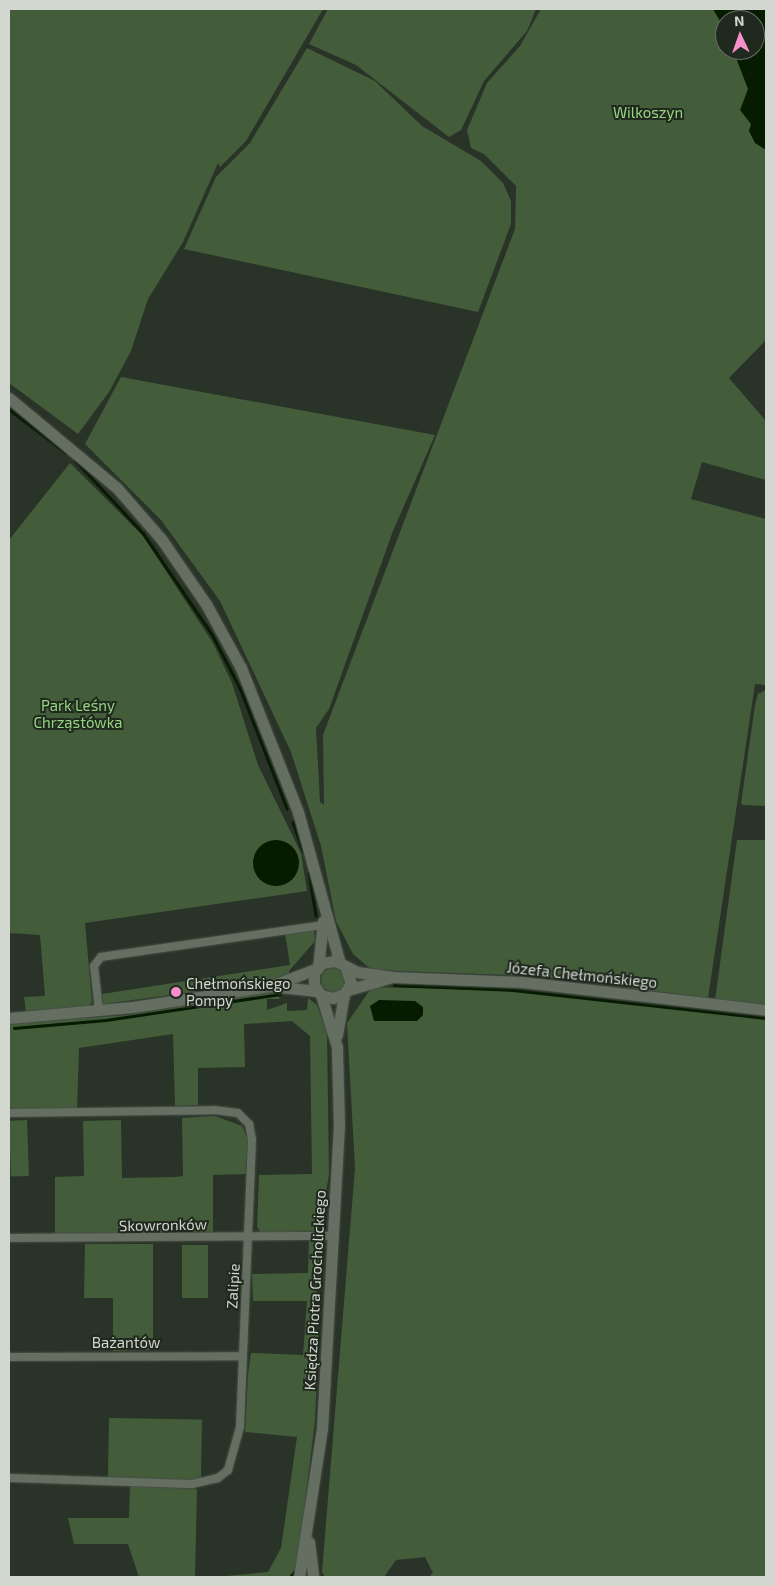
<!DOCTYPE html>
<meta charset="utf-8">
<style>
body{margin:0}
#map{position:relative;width:775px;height:1586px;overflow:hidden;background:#2a3327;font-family:"Exo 2",sans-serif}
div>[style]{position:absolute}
.green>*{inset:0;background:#435d3b;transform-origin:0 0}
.round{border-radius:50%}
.water>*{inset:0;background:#061b00}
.stream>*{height:2.5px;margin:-1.25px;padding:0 1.25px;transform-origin:1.25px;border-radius:1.25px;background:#061b00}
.roads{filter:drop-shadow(0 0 1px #484f46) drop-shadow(0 0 1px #484f46)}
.street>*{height:8px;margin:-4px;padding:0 4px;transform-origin:4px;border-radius:4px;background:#646e61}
.secondary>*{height:11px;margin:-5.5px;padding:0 5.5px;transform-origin:5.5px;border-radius:5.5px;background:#646e61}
.dots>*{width:14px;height:14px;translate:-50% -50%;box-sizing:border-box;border:2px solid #20291e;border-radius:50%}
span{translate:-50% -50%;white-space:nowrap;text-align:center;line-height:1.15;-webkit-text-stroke:4px #20291e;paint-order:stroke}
.park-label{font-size:15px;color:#97d582}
.street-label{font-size:15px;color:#d2d7d0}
.poi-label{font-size:15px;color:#d2d7d0}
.left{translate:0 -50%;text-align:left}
.frame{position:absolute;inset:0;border:10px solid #d2d7d0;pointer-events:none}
.north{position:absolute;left:715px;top:10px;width:50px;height:50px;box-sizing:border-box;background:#20291e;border:1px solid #676f65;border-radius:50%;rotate:357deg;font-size:14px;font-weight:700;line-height:20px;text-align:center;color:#d2d7d0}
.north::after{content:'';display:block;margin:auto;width:18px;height:22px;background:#f98fca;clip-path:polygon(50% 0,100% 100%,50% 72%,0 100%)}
</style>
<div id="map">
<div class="green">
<i style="clip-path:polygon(9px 9px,323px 9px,246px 141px,220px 167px,218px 163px,183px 242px,148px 299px,131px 351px,109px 392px,78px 434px,9px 383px)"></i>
<i style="clip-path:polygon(328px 9px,536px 9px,527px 31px,484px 81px,461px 130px,449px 137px,356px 65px,309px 44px)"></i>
<i style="clip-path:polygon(541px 9px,743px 9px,725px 20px,725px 50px,755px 50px,766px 96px,766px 340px,729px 378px,766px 421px,766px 480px,702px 462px,691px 499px,766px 519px,766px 685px,755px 684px,708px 998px,536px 976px,372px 970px,353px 954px,336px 921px,321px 846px,291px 752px,220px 601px,161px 520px,85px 444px,121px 377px,435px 435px,393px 531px,329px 709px,316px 728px,320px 802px,324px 805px,323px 735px,515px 229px,516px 186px,484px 154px,471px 148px,467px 130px,487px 83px,520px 46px)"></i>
<i style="clip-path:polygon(307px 48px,375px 81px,422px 126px,481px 161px,503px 183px,511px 201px,511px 224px,478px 312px,184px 249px,216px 177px,250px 143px)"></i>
<i style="clip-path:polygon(70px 463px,143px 536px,213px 643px,232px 683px,258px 765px,301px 853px,307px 891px,85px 923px,92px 1002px,88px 1007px,26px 1011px,24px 997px,45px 996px,40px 935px,9px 933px,9px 540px)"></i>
<i style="clip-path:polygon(766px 690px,766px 806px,744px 805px,741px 804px,755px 705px,758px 694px)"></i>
<i style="clip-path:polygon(737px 840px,766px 840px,766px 1004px,715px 1000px)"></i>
<i style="clip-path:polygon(314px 929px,315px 941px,289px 971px,289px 979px,103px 1004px,102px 994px,290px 965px,285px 933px)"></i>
<i class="round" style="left:321px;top:968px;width:24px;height:24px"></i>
<i style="clip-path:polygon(372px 987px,527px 991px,766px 1019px,766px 1577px,429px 1577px,433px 1573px,425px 1557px,396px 1560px,384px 1577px,325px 1577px,322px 1572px,355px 1168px,347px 1023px)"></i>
<i style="clip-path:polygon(274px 990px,280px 999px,267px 999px,267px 1010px,287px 1003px,287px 1011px,307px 1010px,308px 998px,317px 1005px,327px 1032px,329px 1174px,321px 1224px,315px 1231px,261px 1233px,257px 1227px,259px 1175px,312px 1174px,310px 1036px,292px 1021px,244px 1024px,245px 1067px,198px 1068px,198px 1105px,175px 1106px,173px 1034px,79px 1048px,77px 1111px,9px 1110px,10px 1023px,128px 1015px)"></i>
<i style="clip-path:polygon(215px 1116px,242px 1126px,248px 1139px,246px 1174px,213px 1175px,213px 1232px,55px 1234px,55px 1177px,84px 1176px,83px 1121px,121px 1120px,122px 1178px,175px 1177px,183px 1176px,182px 1118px)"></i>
<i style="left:27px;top:1120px;width:56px;height:18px;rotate:88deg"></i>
<i style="clip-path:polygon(309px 1240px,322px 1242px,323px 1247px,312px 1323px,319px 1333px,315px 1420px,297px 1569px,293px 1577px,215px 1577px,268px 1572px,281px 1548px,297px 1437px,245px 1432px,248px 1374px,251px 1353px,303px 1355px,307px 1301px,253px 1301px,252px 1274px,308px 1273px)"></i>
<i style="clip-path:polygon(85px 1244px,153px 1244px,153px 1350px,113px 1351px,113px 1298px,84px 1298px)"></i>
<i style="left:182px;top:1245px;width:26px;height:53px"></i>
<i style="left:109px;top:1418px;width:93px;height:61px;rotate:1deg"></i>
<i style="clip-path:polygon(130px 1486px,197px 1489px,195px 1577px,139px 1577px,128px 1544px,74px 1544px,68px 1518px,129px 1518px)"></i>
</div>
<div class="water">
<i style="clip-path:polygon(713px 9px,766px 9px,766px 150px,755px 143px,749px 131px,751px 124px,740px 110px,748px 89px,733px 50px,755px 50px,755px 20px,725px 20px,725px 30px)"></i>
<i class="round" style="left:253px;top:840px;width:46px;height:46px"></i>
<i style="clip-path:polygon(379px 1000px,415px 1001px,423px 1007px,423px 1015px,417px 1021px,374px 1021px,370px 1006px)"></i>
</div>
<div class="stream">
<i style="left:9px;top:409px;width:71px;rotate:37.5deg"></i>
<i style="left:75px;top:460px;width:100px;rotate:47deg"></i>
<i style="left:143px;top:533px;width:122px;rotate:55.7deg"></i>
<i style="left:212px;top:634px;width:63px;rotate:62.6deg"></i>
<i style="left:241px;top:690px;width:127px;rotate:68.7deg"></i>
<i style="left:293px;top:822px;width:31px;rotate:71deg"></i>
<i style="left:309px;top:873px;width:43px;rotate:80.5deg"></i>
<i style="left:394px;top:985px;width:119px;rotate:2.4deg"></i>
<i style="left:513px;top:990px;width:255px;rotate:6.3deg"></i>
<i style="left:14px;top:1028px;width:92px;rotate:-5deg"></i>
<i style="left:106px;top:1020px;width:176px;rotate:-8.5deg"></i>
<i style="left:290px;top:1577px;width:8px;rotate:-50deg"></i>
</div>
<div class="roads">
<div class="street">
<i style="left:99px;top:1011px;width:45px;rotate:-96.3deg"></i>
<i style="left:94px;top:966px;width:11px;rotate:-52deg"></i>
<i style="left:101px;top:957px;width:223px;rotate:-8.2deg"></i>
<i style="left:9px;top:1113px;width:205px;rotate:-0.8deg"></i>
<i style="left:214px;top:1110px;width:24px;rotate:7deg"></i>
<i style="left:238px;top:1113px;width:16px;rotate:45deg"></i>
<i style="left:249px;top:1124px;width:16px;rotate:79deg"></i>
<i style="left:252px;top:1140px;width:287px;rotate:92.4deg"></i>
<i style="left:240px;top:1427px;width:45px;rotate:105.6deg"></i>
<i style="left:228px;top:1470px;width:13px;rotate:141deg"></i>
<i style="left:218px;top:1478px;width:27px;rotate:167deg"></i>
<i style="left:192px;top:1484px;width:183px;rotate:-178.1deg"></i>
<i style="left:9px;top:1238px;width:324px;rotate:-0.4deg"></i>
<i style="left:9px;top:1357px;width:234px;rotate:-0.2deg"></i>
</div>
<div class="secondary">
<i style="left:9px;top:398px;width:141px;rotate:39.8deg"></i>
<i style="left:117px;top:488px;width:69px;rotate:49.1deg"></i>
<i style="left:162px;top:540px;width:78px;rotate:55.5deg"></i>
<i style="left:206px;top:604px;width:73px;rotate:61.3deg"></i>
<i style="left:241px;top:668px;width:155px;rotate:68.4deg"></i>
<i style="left:298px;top:812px;width:157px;rotate:74.5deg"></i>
<i style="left:345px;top:966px;width:18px;rotate:71deg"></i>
<i style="left:351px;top:983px;width:13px;rotate:122deg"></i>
<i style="left:344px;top:994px;width:12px;rotate:160deg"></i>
<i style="left:333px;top:998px;width:12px;rotate:-166deg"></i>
<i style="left:321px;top:995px;width:12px;rotate:-125deg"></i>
<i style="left:314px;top:985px;width:12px;rotate:-90deg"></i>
<i style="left:314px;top:973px;width:13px;rotate:-51deg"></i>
<i style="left:322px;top:963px;width:12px;rotate:-9deg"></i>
<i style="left:334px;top:961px;width:6px;rotate:18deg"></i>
<i style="left:340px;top:963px;width:19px;rotate:28deg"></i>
<i style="left:357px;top:972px;width:36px;rotate:8deg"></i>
<i style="left:393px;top:977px;width:129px;rotate:2.2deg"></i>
<i style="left:522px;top:982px;width:246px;rotate:6.5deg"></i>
<i style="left:271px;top:986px;width:50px;rotate:-21deg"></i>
<i style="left:318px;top:968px;width:47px;rotate:-83.9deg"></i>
<i style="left:348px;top:990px;width:46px;rotate:-16.5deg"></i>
<i style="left:9px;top:1018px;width:124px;rotate:-5.1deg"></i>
<i style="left:133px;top:1007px;width:140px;rotate:-8.7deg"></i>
<i style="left:271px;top:986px;width:46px;rotate:6.2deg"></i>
<i style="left:337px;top:1035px;width:42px;rotate:-80.3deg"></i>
<i style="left:309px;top:1542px;width:35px;rotate:83deg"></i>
<i style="left:299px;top:1577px;width:150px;rotate:-81.2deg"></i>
<i style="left:322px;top:1429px;width:303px;rotate:-86.8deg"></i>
<i style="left:339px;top:1126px;width:79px;rotate:-91.5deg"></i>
<i style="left:337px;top:1047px;width:54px;rotate:-107.1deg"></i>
</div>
</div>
<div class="dots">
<i style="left:176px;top:992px;background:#f98fca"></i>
</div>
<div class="park-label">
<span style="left:648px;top:113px">Wilkoszyn</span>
<span style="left:78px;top:714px">Park Leśny<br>Chrząstówka</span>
</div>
<div class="street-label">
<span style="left:582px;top:975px;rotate:6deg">Józefa Chełmońskiego</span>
<span style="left:163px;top:1225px;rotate:-1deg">Skowronków</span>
<span style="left:233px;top:1286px;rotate:-87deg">Zalipie</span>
<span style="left:315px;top:1290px;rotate:-87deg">Księdza Piotra Grocholickiego</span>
<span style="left:126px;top:1343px">Bażantów</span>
</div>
<div class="poi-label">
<span class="left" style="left:186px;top:992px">Chełmońskiego<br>Pompy</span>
</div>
<div class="frame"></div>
<div class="north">N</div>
</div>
